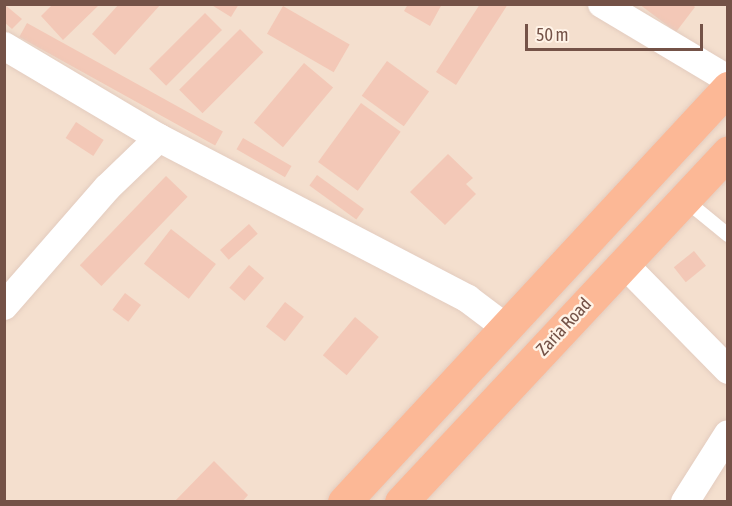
<!DOCTYPE html>
<style>
body{margin:0}
#map{position:relative;width:732px;height:506px;overflow:hidden;background:#fdefe0;font-family:"Asap Condensed",sans-serif}
div>[style]{position:absolute}
.residential>*{inset:0;background:#f4dfce;transform-origin:0 0}
.building>*{inset:0;background:#f3c8b7;transform-origin:0 0}
.roads{filter:drop-shadow(0 0 2px #e3ccbf) drop-shadow(0 0 2px #e3ccbf)}
.service>*{height:14px;margin:-7px;padding:0 7px;transform-origin:7px;border-radius:7px;background:#fff}
.minor>*{height:28px;margin:-14px;padding:0 14px;transform-origin:14px;border-radius:14px;background:#fff}
.trunk>*{height:33px;margin:-16.5px;padding:0 16.5px;transform-origin:16.5px;border-radius:16.5px;background:#fcb896}
span{translate:-50% -50%;white-space:nowrap;text-align:center;line-height:1.15;-webkit-text-stroke:5px #fff3e7;paint-order:stroke}
.street-label{font-size:18px;color:#745247}
.frame{position:absolute;inset:0;border:6px solid #745247;pointer-events:none}
.scale{position:absolute;left:525px;top:24px;width:178px;height:27px;box-sizing:border-box;border:3px solid #745247;border-top:0;padding-left:8px;font-size:18px;line-height:21px;white-space:nowrap;color:#745247;-webkit-text-stroke:4px #fff3e7;paint-order:stroke}
</style>
<div id="map">
<div class="residential">
<i style="left:5px;top:5px;width:722px;height:496px"></i>
</div>
<div class="building">
<i style="clip-path:polygon(4px 4px,22px 19px,12px 29px,4px 22px)"></i>
<i style="clip-path:polygon(53px 4px,100px 4px,63px 40px,41px 16px)"></i>
<i style="clip-path:polygon(119px 4px,161px 4px,115px 55px,92px 34px)"></i>
<i style="clip-path:polygon(210px 4px,239px 4px,231px 17px)"></i>
<i style="clip-path:polygon(408px 4px,442px 4px,430px 26px,404px 11px)"></i>
<i style="clip-path:polygon(480px 4px,508px 4px,456px 85px,436px 72px)"></i>
<i style="clip-path:polygon(639px 4px,692px 4px,695px 7px,676px 32px)"></i>
<i style="left:283px;top:6px;width:77px;height:32px;rotate:30deg"></i>
<i style="left:205px;top:13px;width:24px;height:79px;rotate:45deg"></i>
<i style="left:27px;top:23px;width:224px;height:16px;rotate:29deg"></i>
<i style="left:240px;top:29px;width:33px;height:86px;rotate:45deg"></i>
<i style="left:387px;top:61px;width:52px;height:43px;rotate:36deg"></i>
<i style="left:304px;top:63px;width:38px;height:78px;rotate:40deg"></i>
<i style="left:361px;top:103px;width:49px;height:73px;rotate:36deg"></i>
<i style="left:76px;top:122px;width:33px;height:19px;rotate:33deg"></i>
<i style="left:243px;top:138px;width:56px;height:13px;rotate:30deg"></i>
<i style="clip-path:polygon(448px 154px,473px 178px,466px 184px,476px 194px,445px 225px,410px 192px)"></i>
<i style="left:317px;top:175px;width:58px;height:13px;rotate:36deg"></i>
<i style="left:166px;top:176px;width:30px;height:124px;rotate:44deg"></i>
<i style="left:249px;top:224px;width:13px;height:39px;rotate:48deg"></i>
<i style="left:171px;top:229px;width:57px;height:44px;rotate:38deg"></i>
<i style="left:694px;top:251px;width:19px;height:26px;rotate:51deg"></i>
<i style="left:249px;top:265px;width:20px;height:30px;rotate:41deg"></i>
<i style="left:125px;top:293px;width:20px;height:21px;rotate:37deg"></i>
<i style="left:285px;top:302px;width:24px;height:31px;rotate:38deg"></i>
<i style="left:355px;top:317px;width:31px;height:50px;rotate:40deg"></i>
<i style="clip-path:polygon(214px 461px,248px 495px,242px 502px,174px 502px)"></i>
</div>
<div class="roads">
<div class="service">
<i style="left:684px;top:199px;width:57px;rotate:39.3deg"></i>
</div>
<div class="minor">
<i style="left:602px;top:4px;width:147px;rotate:30.8deg"></i>
<i style="left:4px;top:46px;width:180px;rotate:30.7deg"></i>
<i style="left:159px;top:138px;width:348px;rotate:27.5deg"></i>
<i style="left:468px;top:299px;width:46px;rotate:37.1deg"></i>
<i style="left:623px;top:263px;width:150px;rotate:45.5deg"></i>
<i style="left:4px;top:306px;width:157px;rotate:-48.9deg"></i>
<i style="left:107px;top:188px;width:72px;rotate:-43.9deg"></i>
<i style="left:685px;top:502px;width:80px;rotate:-57.7deg"></i>
</div>
<div class="trunk">
<i style="left:344px;top:502px;width:565px;rotate:-47.15deg"></i>
<i style="left:401px;top:502px;width:479px;rotate:-46.9deg"></i>
</div>
</div>
<div class="street-label">
<span style="left:564px;top:327px;rotate:-47deg">Zaria Road</span>
</div>
<div class="frame"></div>
<div class="scale">50 m</div>
</div>
